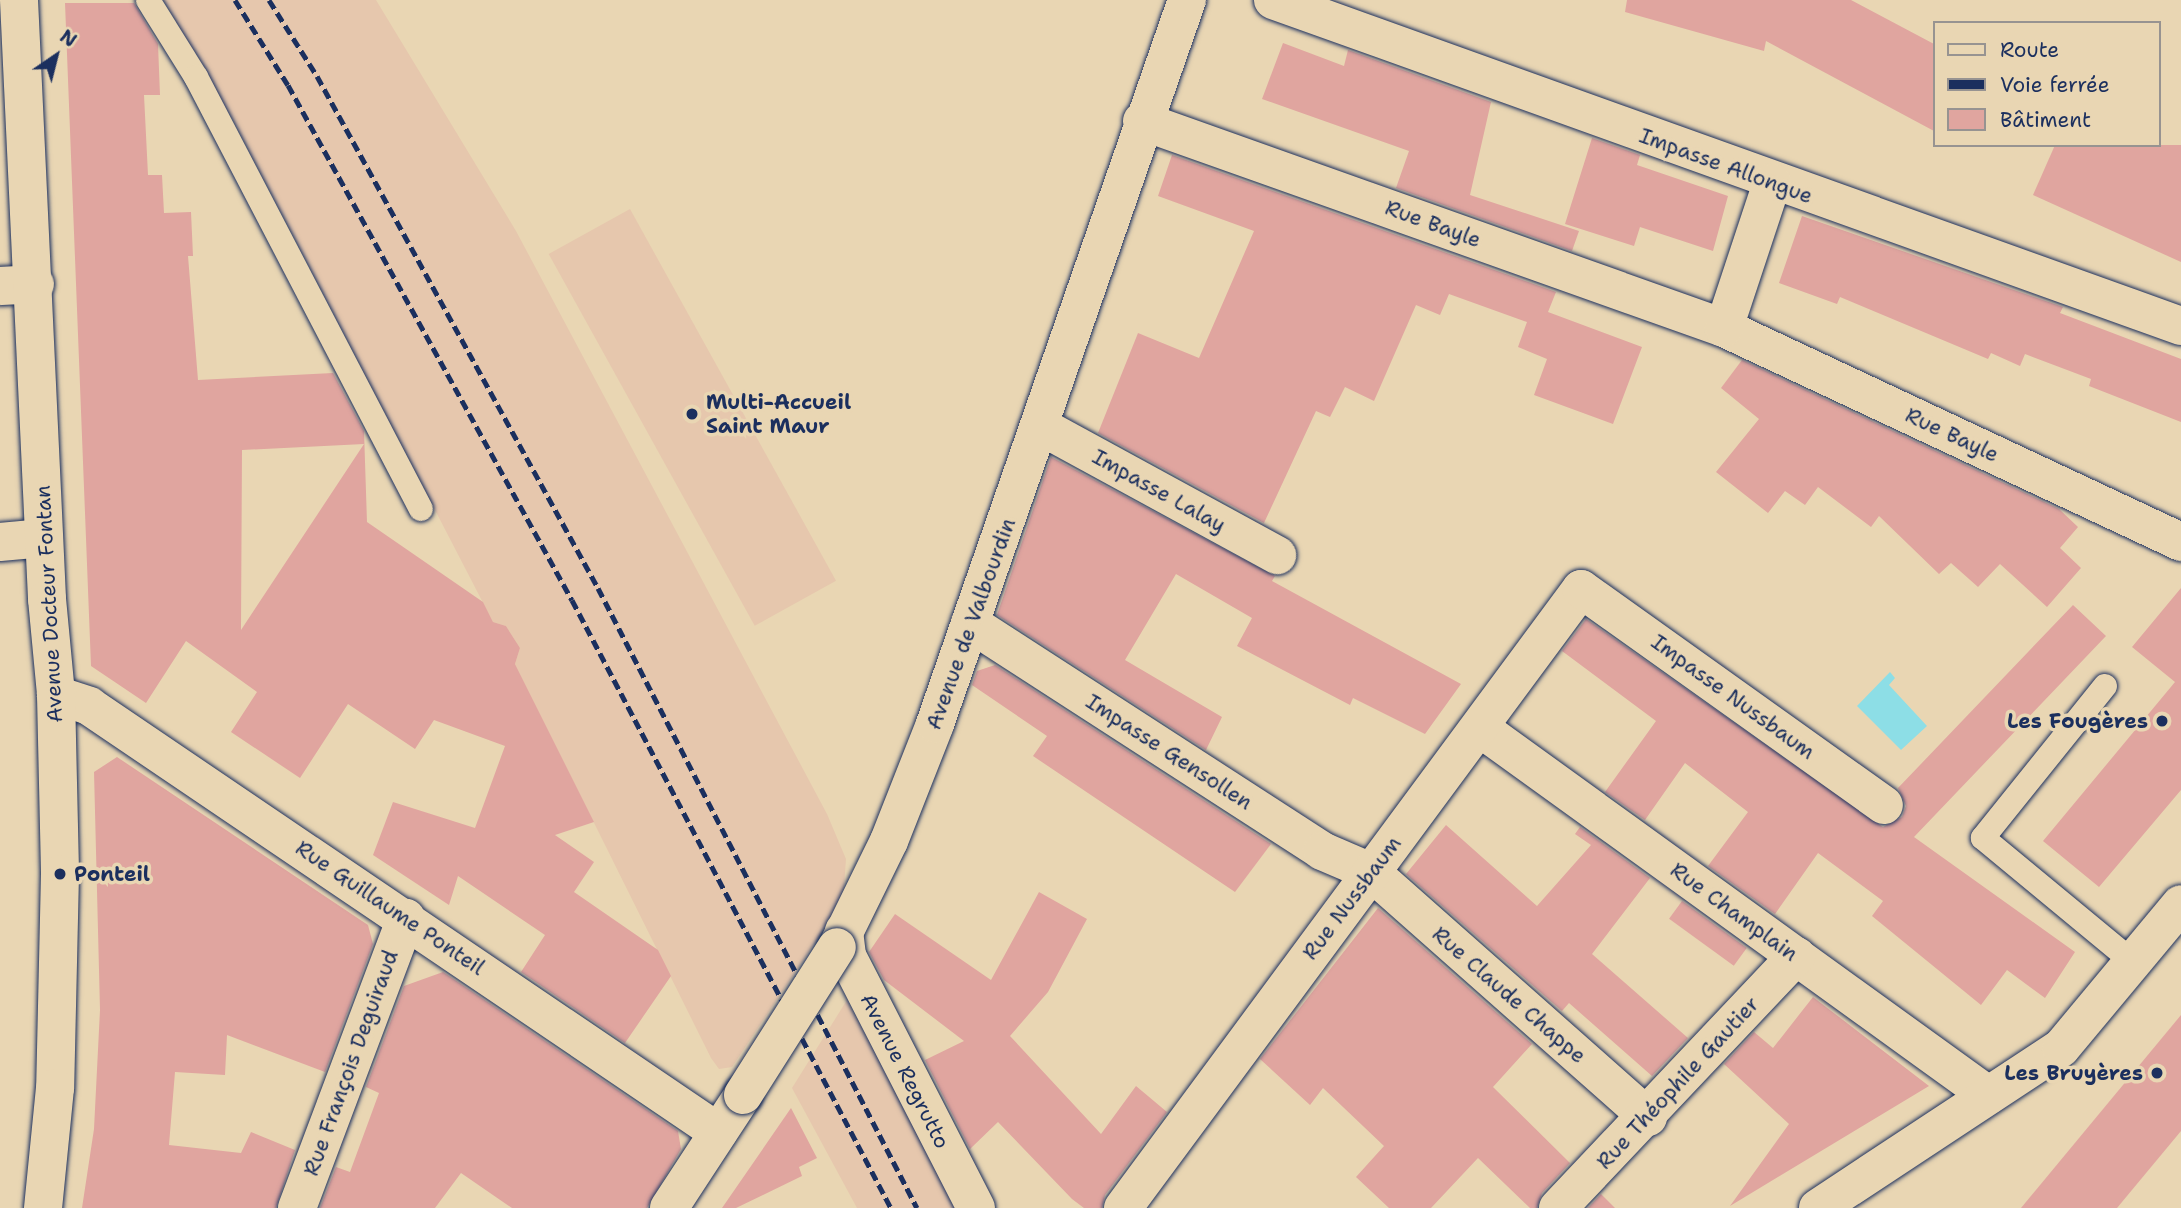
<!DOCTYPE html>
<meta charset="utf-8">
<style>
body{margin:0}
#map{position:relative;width:2181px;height:1208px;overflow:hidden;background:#e9d6b3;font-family:"Shantell Sans",sans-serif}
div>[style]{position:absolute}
.built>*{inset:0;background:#e6c7ad;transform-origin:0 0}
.water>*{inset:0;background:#8ddee6}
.building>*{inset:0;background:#e0a59f;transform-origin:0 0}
.roads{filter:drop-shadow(0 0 2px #1b2f5e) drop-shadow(0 0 2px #1b2f5e)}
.lane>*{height:24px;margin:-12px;padding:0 12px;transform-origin:12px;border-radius:12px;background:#e9d6b3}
.street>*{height:38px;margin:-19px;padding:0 19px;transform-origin:19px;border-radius:19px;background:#e9d6b3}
.secondary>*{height:38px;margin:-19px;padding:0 19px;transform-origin:19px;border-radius:19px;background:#e9d6b3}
.rail>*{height:5px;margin-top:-2.5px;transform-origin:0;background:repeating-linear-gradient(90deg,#1b2f5e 0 10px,transparent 0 15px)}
.bridges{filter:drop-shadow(0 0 2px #1b2f5e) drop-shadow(0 0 2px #1b2f5e)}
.secondary-bridge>*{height:38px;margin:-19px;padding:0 19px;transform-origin:19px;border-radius:19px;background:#e9d6b3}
.dots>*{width:19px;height:19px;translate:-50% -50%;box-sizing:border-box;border:4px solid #e9d6b3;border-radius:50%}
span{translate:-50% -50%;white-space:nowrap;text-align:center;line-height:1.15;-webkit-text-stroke:7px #e9d6b3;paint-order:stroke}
.street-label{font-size:21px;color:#1b2f5e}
.poi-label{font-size:21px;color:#1b2f5e;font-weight:700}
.left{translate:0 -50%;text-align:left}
.right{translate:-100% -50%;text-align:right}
.legend{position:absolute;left:1933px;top:21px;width:228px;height:126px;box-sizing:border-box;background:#e9d6b3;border:2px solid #979391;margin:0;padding:9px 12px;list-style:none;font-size:21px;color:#1b2f5e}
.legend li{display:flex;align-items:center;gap:14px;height:35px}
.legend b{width:35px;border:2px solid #979391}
.north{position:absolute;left:21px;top:21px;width:70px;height:70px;-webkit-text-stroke:5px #e9d6b3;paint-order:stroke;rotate:35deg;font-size:19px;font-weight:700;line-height:28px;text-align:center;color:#1b2f5e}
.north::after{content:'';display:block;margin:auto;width:24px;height:32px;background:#1b2f5e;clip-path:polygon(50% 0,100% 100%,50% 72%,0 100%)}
</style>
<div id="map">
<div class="built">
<i style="clip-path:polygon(163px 0,376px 0,516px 231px,827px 814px,846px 859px,843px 900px,732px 1067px,719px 1069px,711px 1058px,515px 664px,520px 648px,506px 626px,493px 622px,233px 120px)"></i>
<i style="left:630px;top:209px;width:425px;height:93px;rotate:61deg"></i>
<i style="clip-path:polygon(847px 1000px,958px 1208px,857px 1208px,792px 1088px)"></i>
</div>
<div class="water">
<i style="clip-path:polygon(1890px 672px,1895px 678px,1889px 685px,1927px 726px,1901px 750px,1857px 706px)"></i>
</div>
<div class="building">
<i style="clip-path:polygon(1627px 0,1851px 0,1934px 44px,1934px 131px,1766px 41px,1764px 51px,1625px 12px)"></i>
<i style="clip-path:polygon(evenodd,65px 3px,134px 3px,158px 44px,160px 95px,144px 95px,148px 175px,162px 175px,164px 213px,191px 212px,193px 256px,188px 256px,198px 380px,333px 373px,364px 431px,367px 522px,483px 602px,493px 622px,506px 626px,520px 648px,515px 664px,594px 822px,555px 835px,594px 862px,574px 892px,658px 950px,671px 976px,625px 1043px,521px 972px,545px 935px,458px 876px,449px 905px,373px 855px,393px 802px,475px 828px,505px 746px,434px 720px,415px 749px,348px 704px,300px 778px,231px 732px,257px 692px,186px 641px,146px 703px,91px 666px,65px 3px,364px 444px,241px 630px,242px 450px,364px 444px)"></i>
<i style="clip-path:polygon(1283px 43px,1344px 66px,1348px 50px,1491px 102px,1470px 195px,1579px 231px,1572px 251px,1396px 188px,1409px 151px,1262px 99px)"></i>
<i style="clip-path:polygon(1592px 138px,1640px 155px,1637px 165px,1728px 196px,1713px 251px,1640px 227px,1634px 246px,1565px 224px)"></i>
<i style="clip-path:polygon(2055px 145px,2181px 145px,2181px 262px,2033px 195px)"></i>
<i style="clip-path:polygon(1172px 155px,1556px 292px,1548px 312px,1642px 347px,1613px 424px,1534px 395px,1547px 359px,1518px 347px,1527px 322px,1449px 294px,1440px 315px,1416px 305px,1374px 401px,1345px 387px,1330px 417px,1316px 411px,1264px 523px,1098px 433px,1138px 333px,1199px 358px,1254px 231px,1158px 196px)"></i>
<i style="clip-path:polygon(1802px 216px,2063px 307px,2060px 313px,2181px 359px,2181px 422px,2089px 386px,2091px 379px,2025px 354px,2020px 366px,1991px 353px,1988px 359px,1840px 297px,1837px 304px,1779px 283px)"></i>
<i style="clip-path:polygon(1742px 360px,2059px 509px,2078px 527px,2060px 548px,2081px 568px,2047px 607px,2000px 564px,1978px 587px,1951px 563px,1939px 574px,1879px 516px,1871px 527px,1818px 487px,1805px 505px,1785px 491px,1768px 513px,1716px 472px,1759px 419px,1721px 388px)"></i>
<i style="clip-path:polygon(1051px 457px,1275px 576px,1272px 581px,1461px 684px,1425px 734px,1353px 698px,1350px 705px,1237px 646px,1252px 618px,1176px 574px,1125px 660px,1222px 717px,1206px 750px,997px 615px)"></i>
<i style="clip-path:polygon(2181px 588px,2181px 790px,2099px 887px,2043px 841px,2175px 682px,2132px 647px)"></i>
<i style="clip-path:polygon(2073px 605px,2106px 636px,1914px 837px,2075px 952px,2045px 998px,2007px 970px,1981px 1005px,1872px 916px,1883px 901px,1818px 853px,1775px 914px,1708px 866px,1748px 812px,1685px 763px,1645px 820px,1605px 792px,1656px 721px,1562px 651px,1586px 619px,1883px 827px,1902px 817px,1906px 806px,1898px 788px)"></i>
<i style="clip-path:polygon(995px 665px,1271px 844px,1235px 892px,1033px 756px,1047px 736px,972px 685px,977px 671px)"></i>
<i style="clip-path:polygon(117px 757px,368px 925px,373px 944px,325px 1072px,227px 1035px,225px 1075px,175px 1072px,169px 1145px,241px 1153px,251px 1132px,295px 1150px,276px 1208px,82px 1208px,94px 1129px,100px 1010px,94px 772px)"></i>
<i style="clip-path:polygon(1446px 825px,1537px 906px,1591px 845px,1575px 834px,1580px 827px,1650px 878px,1592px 954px,1688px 1038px,1652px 1076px,1569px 1003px,1562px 1011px,1406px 874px)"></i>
<i style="clip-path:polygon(1039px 892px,1087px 919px,1048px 992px,1010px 1036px,1101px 1134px,1136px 1086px,1167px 1112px,1105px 1195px,1102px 1208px,1084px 1208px,1072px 1199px,998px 1122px,970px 1149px,925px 1060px,964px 1041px,884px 980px,869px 952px,895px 914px,991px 980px)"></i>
<i style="left:1682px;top:901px;width:80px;height:22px;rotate:36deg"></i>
<i style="clip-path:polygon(1378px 908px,1532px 1044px,1493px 1087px,1570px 1163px,1542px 1193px,1537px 1208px,1530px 1208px,1478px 1158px,1431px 1208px,1389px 1208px,1356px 1177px,1384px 1146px,1323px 1088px,1310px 1105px,1260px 1059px)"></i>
<i style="clip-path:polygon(443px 972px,678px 1131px,681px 1149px,647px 1208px,512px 1208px,461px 1173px,435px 1208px,320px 1208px,336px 1167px,350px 1172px,379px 1093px,366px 1087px,404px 986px)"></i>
<i style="clip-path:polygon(1813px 997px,1929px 1086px,1730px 1206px,1789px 1124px,1724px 1064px,1754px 1032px,1773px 1048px)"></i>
<i style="clip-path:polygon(2181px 1015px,2181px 1131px,2117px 1208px,2021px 1208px)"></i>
<i style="clip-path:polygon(791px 1108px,817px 1158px,799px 1167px,802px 1176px,736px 1208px,722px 1208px)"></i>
<i style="clip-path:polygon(1601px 1194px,1615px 1208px,1588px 1208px)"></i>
</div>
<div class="roads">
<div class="lane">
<i style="left:148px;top:0;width:91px;rotate:58.1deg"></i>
<i style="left:196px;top:77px;width:487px;rotate:62.5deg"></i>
<i style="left:2105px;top:686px;width:195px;rotate:128.8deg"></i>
<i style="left:1983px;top:838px;width:195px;rotate:39.6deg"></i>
</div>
<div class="street">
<i style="left:1273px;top:0;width:965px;rotate:19.75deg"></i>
<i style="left:1142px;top:121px;width:618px;rotate:19.58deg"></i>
<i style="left:1724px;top:328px;width:505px;rotate:25.09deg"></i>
<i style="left:0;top:286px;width:35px;rotate:-3deg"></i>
<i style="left:1724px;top:328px;width:153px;rotate:-71.7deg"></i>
<i style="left:1042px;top:427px;width:268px;rotate:28.6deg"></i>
<i style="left:0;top:542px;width:44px;rotate:-5.2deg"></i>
<i style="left:970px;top:623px;width:419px;rotate:32.9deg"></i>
<i style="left:1322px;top:851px;width:53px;rotate:23.2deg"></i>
<i style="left:1371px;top:872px;width:370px;rotate:41.5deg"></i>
<i style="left:56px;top:695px;width:35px;rotate:18deg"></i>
<i style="left:89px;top:706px;width:760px;rotate:34.11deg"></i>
<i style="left:1480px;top:728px;width:627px;rotate:35.85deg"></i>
<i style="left:844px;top:931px;width:25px;rotate:83deg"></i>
<i style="left:847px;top:956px;width:283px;rotate:62.9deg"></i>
<i style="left:297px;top:1208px;width:310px;rotate:-69.4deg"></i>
<i style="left:1123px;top:1208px;width:770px;rotate:-53.5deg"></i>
<i style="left:1581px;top:589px;width:372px;rotate:35.5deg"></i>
<i style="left:1558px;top:1208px;width:347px;rotate:-46.6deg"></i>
<i style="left:1818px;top:1208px;width:291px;rotate:-33.4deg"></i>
<i style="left:2061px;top:1048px;width:187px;rotate:-50.2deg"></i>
</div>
<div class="secondary">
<i style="left:19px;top:0;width:600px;rotate:87.32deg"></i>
<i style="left:47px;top:599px;width:96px;rotate:84.6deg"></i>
<i style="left:56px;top:695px;width:179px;rotate:88.7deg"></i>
<i style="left:60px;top:874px;width:214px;rotate:91.3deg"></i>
<i style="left:55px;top:1088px;width:121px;rotate:95.7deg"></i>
<i style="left:837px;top:947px;width:118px;rotate:-63.9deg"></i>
<i style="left:889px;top:841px;width:126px;rotate:-68.5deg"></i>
<i style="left:935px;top:724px;width:767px;rotate:-70.81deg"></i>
<i style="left:669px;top:1208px;width:135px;rotate:-56.8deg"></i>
</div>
</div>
<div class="rail">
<i style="left:235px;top:0;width:100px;rotate:58.1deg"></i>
<i style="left:288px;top:85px;width:588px;rotate:61.13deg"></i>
<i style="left:572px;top:600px;width:687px;rotate:62.32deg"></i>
<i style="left:269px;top:0;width:90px;rotate:57.7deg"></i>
<i style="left:317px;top:76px;width:584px;rotate:61.24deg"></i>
<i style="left:598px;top:588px;width:697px;rotate:62.77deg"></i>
</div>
<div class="bridges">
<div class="secondary-bridge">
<i style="left:743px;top:1095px;width:175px;rotate:-57.6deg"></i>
</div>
</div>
<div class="dots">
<i style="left:692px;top:414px;background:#1b2f5e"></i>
<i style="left:2162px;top:721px;background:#1b2f5e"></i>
<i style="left:60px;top:874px;background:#1b2f5e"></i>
<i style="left:2157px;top:1073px;background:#1b2f5e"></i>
</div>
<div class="street-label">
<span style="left:1726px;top:166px;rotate:20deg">Impasse Allongue</span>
<span style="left:1433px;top:224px;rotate:20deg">Rue Bayle</span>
<span style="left:1952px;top:435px;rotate:25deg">Rue Bayle</span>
<span style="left:1159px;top:491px;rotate:29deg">Impasse Lalay</span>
<span style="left:49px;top:604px;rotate:-93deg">Avenue Docteur Fontan</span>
<span style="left:971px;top:624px;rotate:-70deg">Avenue de Valbourdin</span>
<span style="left:1733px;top:697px;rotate:36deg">Impasse Nussbaum</span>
<span style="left:1169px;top:752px;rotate:33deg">Impasse Gensollen</span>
<span style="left:1352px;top:898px;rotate:-53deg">Rue Nussbaum</span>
<span style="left:390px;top:908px;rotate:34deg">Rue Guillaume Ponteil</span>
<span style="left:1734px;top:912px;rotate:36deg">Rue Champlain</span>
<span style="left:1509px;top:995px;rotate:41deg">Rue Claude Chappe</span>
<span style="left:351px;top:1063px;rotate:-70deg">Rue François Deguiraud</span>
<span style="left:905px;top:1071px;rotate:63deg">Avenue Regrutto</span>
<span style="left:1678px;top:1083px;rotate:-47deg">Rue Théophile Gautier</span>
</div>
<div class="poi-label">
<span class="left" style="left:706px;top:414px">Multi-Accueil<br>Saint Maur</span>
<span class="right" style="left:2148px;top:721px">Les Fougères</span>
<span class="left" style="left:74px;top:874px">Ponteil</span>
<span class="right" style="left:2143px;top:1073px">Les Bruyères</span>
</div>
<ul class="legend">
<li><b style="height:9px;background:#e9d6b3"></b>Route</li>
<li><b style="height:9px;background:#1b2f5e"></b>Voie ferrée</li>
<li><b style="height:19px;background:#e0a59f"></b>Bâtiment</li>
</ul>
<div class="north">N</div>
</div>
